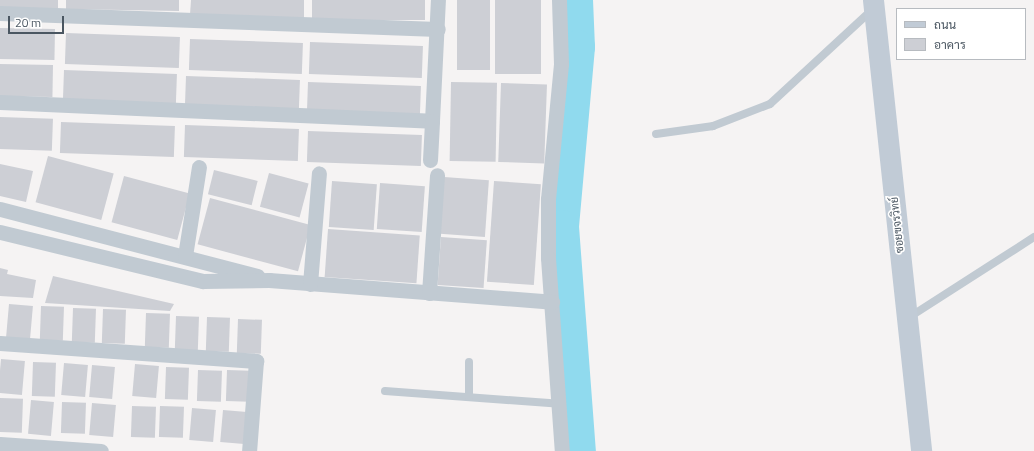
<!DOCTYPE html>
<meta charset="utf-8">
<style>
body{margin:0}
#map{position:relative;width:1034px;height:451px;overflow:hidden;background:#f5f3f3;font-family:"Titillium Web",Sarabun,sans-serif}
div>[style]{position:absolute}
.river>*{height:34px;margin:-17px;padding:0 17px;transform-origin:17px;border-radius:17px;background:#90daee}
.building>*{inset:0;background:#cdcfd5;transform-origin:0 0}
.lane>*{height:8px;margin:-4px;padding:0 4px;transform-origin:4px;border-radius:4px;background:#c1cad2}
.street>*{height:15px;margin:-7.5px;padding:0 7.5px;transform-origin:7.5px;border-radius:7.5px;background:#c1cad2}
.secondary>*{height:21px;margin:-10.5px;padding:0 10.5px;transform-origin:10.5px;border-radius:10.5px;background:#c1cbd6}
span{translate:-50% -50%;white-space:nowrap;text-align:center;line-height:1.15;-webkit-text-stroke:3.5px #fff;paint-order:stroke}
.street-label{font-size:11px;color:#4a5661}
.legend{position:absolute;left:896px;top:8px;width:130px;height:52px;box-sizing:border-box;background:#fff;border:1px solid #b7bbc0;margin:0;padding:5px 7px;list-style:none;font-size:12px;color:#4a5661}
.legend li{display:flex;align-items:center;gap:8px;height:20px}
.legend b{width:20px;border:1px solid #b7bbc0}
.scale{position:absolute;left:8px;top:16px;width:56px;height:18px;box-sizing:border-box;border:2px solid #4a5661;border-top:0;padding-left:5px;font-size:12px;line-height:14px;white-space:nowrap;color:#4a5661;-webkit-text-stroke:3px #fff;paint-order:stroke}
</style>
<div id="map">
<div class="river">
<i style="left:576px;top:0;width:47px;rotate:87.6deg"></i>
<i style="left:578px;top:47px;width:181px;rotate:95.1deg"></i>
<i style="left:562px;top:227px;width:225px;rotate:85.7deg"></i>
</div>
<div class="building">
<i style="left:0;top:0;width:58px;height:9px"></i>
<i style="clip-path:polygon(66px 0,179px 0,179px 11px,66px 9px)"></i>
<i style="clip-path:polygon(191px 0,304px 0,304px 18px,190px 15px)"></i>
<i style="left:312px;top:0;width:113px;height:20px"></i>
<i style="left:457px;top:0;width:33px;height:70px"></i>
<i style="left:495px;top:0;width:46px;height:74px"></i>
<i style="left:0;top:28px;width:55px;height:31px;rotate:1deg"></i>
<i style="left:66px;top:33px;width:114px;height:31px;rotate:2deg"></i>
<i style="left:190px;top:39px;width:113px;height:31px;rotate:2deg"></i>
<i style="left:310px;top:42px;width:113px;height:32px;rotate:2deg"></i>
<i style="left:0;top:64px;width:53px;height:32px;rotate:1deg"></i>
<i style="left:64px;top:70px;width:113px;height:31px;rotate:2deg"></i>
<i style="left:186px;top:76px;width:114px;height:31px;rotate:2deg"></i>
<i style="left:308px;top:82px;width:113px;height:31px;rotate:2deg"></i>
<i style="left:451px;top:82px;width:46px;height:79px;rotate:1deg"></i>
<i style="left:501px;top:83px;width:46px;height:79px;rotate:2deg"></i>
<i style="left:0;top:117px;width:53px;height:32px;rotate:2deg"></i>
<i style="left:61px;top:122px;width:114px;height:31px;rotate:2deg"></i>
<i style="left:185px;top:125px;width:114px;height:32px;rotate:2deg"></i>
<i style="left:308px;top:131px;width:114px;height:31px;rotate:2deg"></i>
<i style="left:48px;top:156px;width:68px;height:48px;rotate:15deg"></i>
<i style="clip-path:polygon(0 164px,33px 171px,26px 202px,0 196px)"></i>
<i style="left:214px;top:170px;width:45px;height:25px;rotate:14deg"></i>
<i style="left:269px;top:173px;width:41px;height:35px;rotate:15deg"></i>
<i style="left:124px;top:176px;width:68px;height:48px;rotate:15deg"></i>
<i style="left:444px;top:177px;width:45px;height:57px;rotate:4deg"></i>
<i style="left:332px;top:181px;width:45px;height:46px;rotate:4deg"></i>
<i style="left:494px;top:181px;width:47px;height:101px;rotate:4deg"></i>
<i style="left:380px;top:183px;width:45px;height:46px;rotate:4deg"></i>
<i style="left:210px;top:198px;width:104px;height:48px;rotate:15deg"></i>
<i style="left:328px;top:229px;width:92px;height:48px;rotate:4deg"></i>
<i style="left:441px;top:237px;width:46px;height:48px;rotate:4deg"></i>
<i style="clip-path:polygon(0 268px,8px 270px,7px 274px,36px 280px,33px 298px,0 296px)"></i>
<i style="clip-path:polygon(53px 276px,174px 304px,170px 311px,45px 303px)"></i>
<i style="left:9px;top:304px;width:24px;height:34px;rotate:5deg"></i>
<i style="left:41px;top:306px;width:23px;height:34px;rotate:2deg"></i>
<i style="left:73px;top:308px;width:23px;height:34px;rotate:2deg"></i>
<i style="left:103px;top:309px;width:23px;height:34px;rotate:2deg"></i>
<i style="left:146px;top:313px;width:24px;height:34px;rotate:2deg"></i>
<i style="left:176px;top:316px;width:23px;height:34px;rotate:2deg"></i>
<i style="left:207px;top:317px;width:23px;height:34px;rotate:2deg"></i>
<i style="left:238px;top:319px;width:24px;height:34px;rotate:2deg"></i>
<i style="left:1px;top:359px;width:24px;height:34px;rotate:5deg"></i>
<i style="left:33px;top:362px;width:23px;height:34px;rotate:2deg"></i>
<i style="left:64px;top:363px;width:24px;height:32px;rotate:5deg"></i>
<i style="left:135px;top:364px;width:24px;height:32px;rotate:5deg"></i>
<i style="left:92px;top:365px;width:23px;height:32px;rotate:5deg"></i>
<i style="left:166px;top:367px;width:23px;height:32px;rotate:2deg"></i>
<i style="left:198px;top:370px;width:24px;height:31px;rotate:2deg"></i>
<i style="left:227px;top:370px;width:23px;height:31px;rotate:2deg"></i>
<i style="left:0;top:398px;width:23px;height:34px;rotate:2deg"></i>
<i style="left:31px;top:400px;width:23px;height:34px;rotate:5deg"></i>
<i style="left:62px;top:402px;width:24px;height:31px;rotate:2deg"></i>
<i style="left:92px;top:403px;width:24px;height:32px;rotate:5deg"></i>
<i style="left:132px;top:406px;width:24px;height:31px;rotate:2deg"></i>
<i style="left:160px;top:406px;width:24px;height:31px;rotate:2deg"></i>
<i style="left:192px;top:408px;width:24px;height:32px;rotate:5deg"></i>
<i style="left:223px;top:410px;width:24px;height:32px;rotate:5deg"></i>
</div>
<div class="lane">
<i style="left:656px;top:134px;width:58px;rotate:-8deg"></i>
<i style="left:713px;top:126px;width:61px;rotate:-21.1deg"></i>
<i style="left:770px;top:104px;width:139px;rotate:-42.7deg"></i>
<i style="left:908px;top:318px;width:150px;rotate:-32.7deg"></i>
<i style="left:385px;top:391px;width:175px;rotate:4.2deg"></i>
<i style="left:469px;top:397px;width:35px;rotate:-90deg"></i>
</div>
<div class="street">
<i style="left:559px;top:0;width:64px;rotate:88.2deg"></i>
<i style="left:561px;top:64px;width:136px;rotate:95.5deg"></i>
<i style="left:548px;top:199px;width:59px;rotate:90deg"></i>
<i style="left:548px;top:258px;width:194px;rotate:85.9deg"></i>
<i style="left:0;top:13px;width:438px;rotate:2.1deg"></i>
<i style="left:0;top:102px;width:432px;rotate:2.5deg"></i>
<i style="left:432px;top:121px;width:121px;rotate:-87.2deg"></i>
<i style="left:430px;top:160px;width:39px;rotate:-87deg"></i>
<i style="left:0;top:209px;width:266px;rotate:14.6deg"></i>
<i style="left:0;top:232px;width:209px;rotate:13.6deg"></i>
<i style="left:203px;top:281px;width:66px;rotate:-0.9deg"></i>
<i style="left:269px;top:280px;width:284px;rotate:4.4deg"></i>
<i style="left:185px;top:256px;width:90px;rotate:-81.1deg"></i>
<i style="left:310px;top:284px;width:111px;rotate:-85.4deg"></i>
<i style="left:429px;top:293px;width:118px;rotate:-86.1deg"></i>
<i style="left:0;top:343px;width:257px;rotate:4deg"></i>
<i style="left:256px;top:361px;width:90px;rotate:94.4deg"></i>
<i style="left:0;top:444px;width:101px;rotate:4deg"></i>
</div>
<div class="secondary">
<i style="left:873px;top:0;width:454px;rotate:83.9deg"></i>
</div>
<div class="street-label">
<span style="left:897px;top:225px;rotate:-96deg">ซอยขจรวิทย์</span>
</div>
<ul class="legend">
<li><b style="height:5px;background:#c1cbd6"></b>ถนน</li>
<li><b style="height:11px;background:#cdcfd5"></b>อาคาร</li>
</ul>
<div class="scale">20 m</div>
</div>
